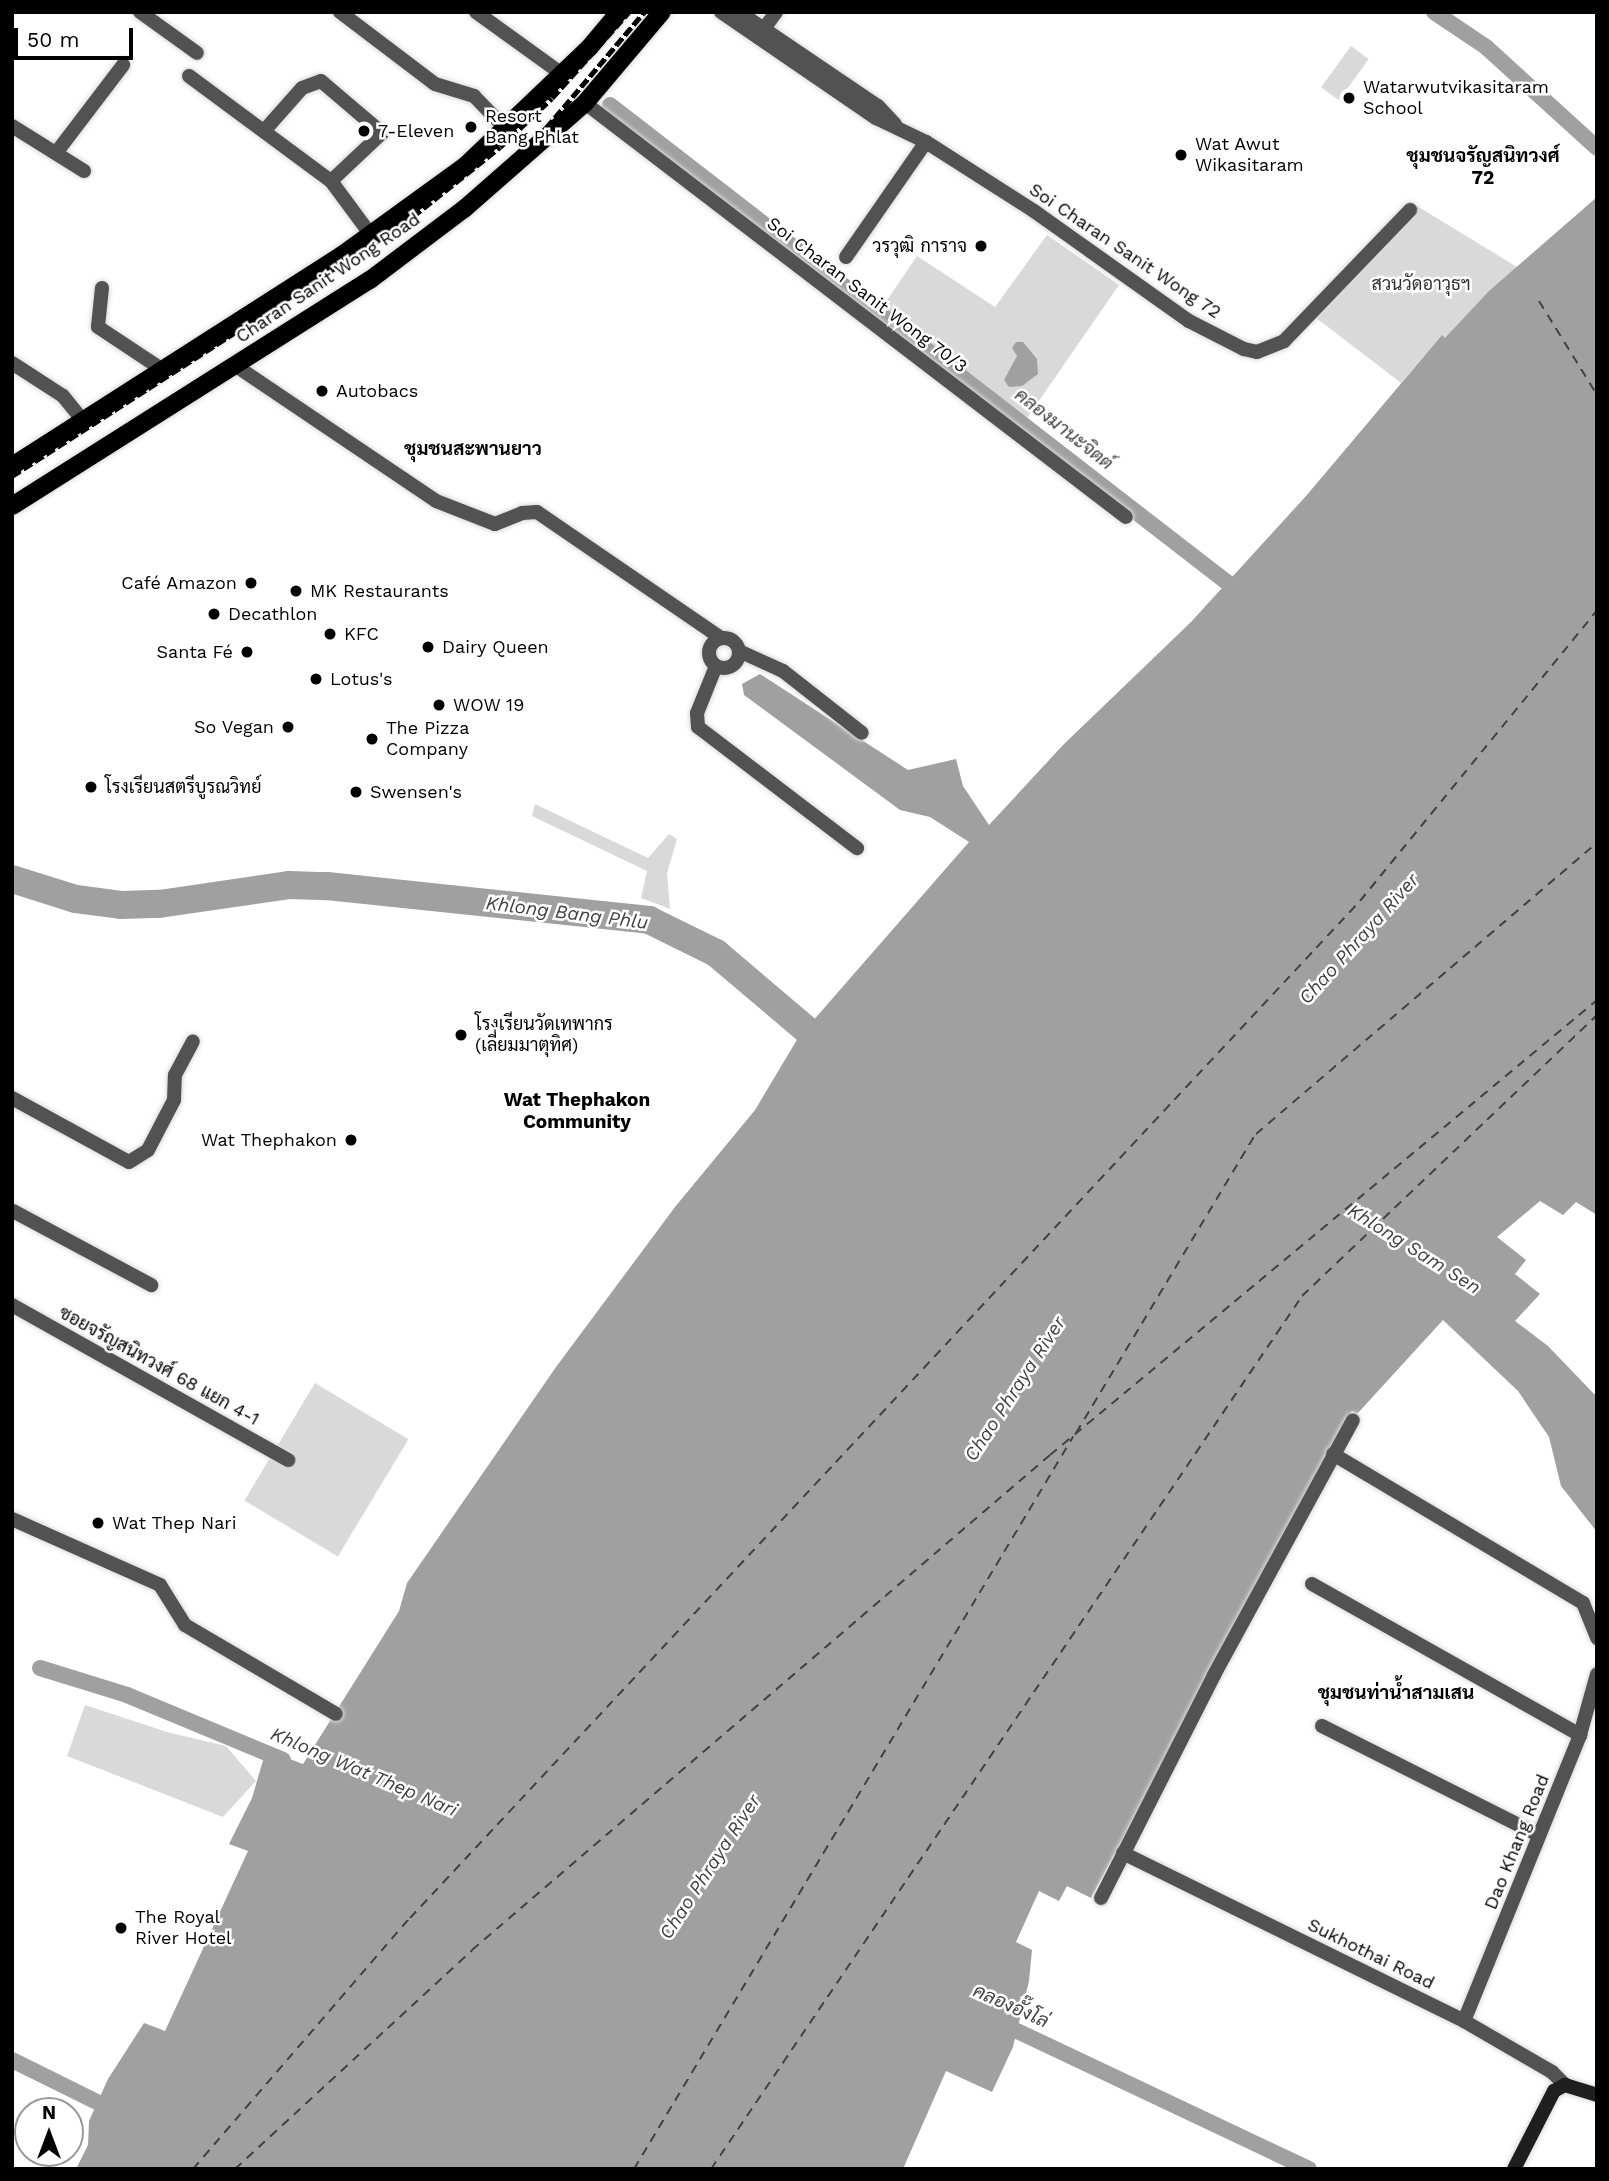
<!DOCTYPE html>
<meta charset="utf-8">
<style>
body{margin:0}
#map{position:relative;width:1609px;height:2181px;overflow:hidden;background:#fff;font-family:"Work Sans",Sarabun,sans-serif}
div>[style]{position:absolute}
.green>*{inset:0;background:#d9d9d9;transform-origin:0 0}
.water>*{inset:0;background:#a0a0a0}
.canal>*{height:16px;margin:-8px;padding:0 8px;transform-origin:8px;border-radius:8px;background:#a0a0a0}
.river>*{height:28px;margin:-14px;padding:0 14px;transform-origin:14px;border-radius:14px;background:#a0a0a0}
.ferry>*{height:2px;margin-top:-1px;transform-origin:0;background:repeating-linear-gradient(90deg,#414141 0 9px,transparent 0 16px)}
.roads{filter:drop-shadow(0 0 2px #dbdbdb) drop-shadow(0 0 2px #dbdbdb)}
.street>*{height:14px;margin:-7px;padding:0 7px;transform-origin:7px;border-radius:7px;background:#525252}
.street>.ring{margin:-7px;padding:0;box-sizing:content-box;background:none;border:14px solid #525252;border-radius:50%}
.secondary>*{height:14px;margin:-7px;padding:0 7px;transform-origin:7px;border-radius:7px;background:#1f1f1f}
.primary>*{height:18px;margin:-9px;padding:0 9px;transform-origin:9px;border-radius:9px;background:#000}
.rail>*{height:4.5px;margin-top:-2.25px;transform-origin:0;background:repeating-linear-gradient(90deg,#000 0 10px,transparent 0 13.5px)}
.dots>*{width:19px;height:19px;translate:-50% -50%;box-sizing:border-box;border:4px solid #fff;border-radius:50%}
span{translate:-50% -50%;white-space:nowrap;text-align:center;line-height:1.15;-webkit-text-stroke:5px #fff;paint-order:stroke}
.poi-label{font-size:18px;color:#000}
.left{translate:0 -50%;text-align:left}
.right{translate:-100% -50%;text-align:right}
.street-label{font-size:18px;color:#000}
.park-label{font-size:18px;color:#303030}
.neighbourhood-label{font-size:19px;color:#000;font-weight:700}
.water-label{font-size:19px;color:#414141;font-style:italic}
.frame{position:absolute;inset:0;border:14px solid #000;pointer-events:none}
.north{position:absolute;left:14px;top:2097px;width:70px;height:70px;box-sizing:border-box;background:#fff;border:2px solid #999;border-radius:50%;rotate:0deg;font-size:19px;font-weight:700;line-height:28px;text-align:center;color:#000}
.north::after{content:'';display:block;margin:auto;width:24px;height:32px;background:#000;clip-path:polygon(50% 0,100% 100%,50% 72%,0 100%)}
.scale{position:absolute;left:14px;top:28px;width:119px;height:32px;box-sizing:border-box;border:4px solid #000;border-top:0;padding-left:9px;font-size:21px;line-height:24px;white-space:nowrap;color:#000;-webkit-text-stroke:5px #fff;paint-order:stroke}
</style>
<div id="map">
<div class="green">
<i style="left:1351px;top:46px;width:22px;height:51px;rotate:36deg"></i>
<i style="clip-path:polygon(1417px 206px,1517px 267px,1445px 339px,1441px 336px,1401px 383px,1315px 317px)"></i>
<i style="clip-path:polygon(1047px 235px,1119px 285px,1025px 421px,881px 309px,917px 256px,995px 307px)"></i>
<i style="clip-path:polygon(535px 804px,648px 858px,669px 834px,677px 839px,667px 873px,670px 909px,641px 898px,647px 871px,532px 816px)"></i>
<i style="left:315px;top:1383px;width:109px;height:137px;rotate:31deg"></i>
<i style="clip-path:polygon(85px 1705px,167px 1732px,226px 1746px,256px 1781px,223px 1817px,67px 1756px)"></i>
</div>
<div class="water">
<i style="clip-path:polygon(1597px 197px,1597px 1215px,1576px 1202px,1563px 1215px,1540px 1201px,1497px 1237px,1526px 1260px,1515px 1274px,1540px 1294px,1515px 1321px,1548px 1346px,1597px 1397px,1597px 1532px,1561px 1486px,1549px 1437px,1518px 1391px,1443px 1320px,1357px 1414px,1352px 1411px,1091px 1898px,1067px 1886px,1059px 1901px,1039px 1891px,1016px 1942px,1032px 1950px,1029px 1981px,1013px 2047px,992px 2092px,946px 2071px,903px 2169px,76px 2169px,88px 2145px,89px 2121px,108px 2079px,144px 2023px,165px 2031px,248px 1851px,229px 1844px,252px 1798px,266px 1750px,303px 1764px,399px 1611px,407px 1583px,556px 1367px,675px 1207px,755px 1110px,798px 1038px,969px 842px,930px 817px,900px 810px,744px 695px,742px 684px,760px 674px,908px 770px,956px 759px,963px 786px,989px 825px,1063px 745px,1191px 622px,1306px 496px,1442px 335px,1445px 338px,1489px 291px)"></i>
<i style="clip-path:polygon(1016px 342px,1023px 342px,1037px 359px,1038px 374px,1022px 386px,1009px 387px,1004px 380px,1017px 356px,1012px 348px)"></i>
</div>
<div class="canal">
<i style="left:1434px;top:12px;width:63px;rotate:33.9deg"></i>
<i style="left:1486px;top:47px;width:150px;rotate:42.3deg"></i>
<i style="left:610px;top:105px;width:799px;rotate:37.73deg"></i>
<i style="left:40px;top:1668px;width:91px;rotate:17.2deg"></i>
<i style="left:127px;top:1695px;width:169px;rotate:22.6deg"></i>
<i style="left:998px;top:2022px;width:344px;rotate:25.3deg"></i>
<i style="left:12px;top:2060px;width:117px;rotate:26.3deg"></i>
</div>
<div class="river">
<i style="left:12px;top:879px;width:67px;rotate:17.4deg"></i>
<i style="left:76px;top:899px;width:45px;rotate:7.6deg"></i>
<i style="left:121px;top:905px;width:38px;rotate:-2deg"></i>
<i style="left:159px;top:904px;width:131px;rotate:-8.3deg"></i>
<i style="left:289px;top:885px;width:38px;rotate:2deg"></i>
<i style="left:327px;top:886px;width:324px;rotate:6deg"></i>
<i style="left:649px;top:920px;width:75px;rotate:26.2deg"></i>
<i style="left:716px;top:953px;width:156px;rotate:40.3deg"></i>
</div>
<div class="ferry">
<i style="left:1539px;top:301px;width:110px;rotate:58.3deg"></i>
<i style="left:1076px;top:1433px;width:349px;rotate:-59deg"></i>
<i style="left:1256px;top:1134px;width:448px;rotate:-40.5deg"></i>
<i style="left:193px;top:2169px;width:332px;rotate:-49.2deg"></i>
<i style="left:410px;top:1918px;width:1392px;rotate:-46.95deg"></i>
<i style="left:1360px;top:901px;width:375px;rotate:-50.8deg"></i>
<i style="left:235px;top:2169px;width:323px;rotate:-42.7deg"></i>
<i style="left:472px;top:1950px;width:761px;rotate:-40.58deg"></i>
<i style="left:1050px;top:1455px;width:712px;rotate:-39.75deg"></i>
<i style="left:634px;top:2169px;width:854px;rotate:-59.05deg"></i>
<i style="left:711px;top:2169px;width:1054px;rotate:-55.9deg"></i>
<i style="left:1302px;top:1296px;width:407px;rotate:-43.6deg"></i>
</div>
<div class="roads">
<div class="street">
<i style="left:140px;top:12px;width:70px;rotate:35.7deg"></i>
<i style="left:340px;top:12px;width:119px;rotate:37.2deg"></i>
<i style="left:435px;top:84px;width:41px;rotate:17.1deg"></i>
<i style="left:474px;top:96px;width:46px;rotate:45.9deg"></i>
<i style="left:476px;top:12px;width:106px;rotate:35.8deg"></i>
<i style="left:721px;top:12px;width:188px;rotate:34.4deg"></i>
<i style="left:876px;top:118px;width:55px;rotate:25.6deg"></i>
<i style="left:926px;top:142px;width:128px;rotate:32.6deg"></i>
<i style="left:1034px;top:211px;width:190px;rotate:35.4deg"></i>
<i style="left:1189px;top:321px;width:62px;rotate:27deg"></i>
<i style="left:1244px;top:349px;width:13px;rotate:13deg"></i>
<i style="left:1257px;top:352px;width:29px;rotate:-22deg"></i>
<i style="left:1284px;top:341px;width:182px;rotate:-46.1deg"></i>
<i style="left:739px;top:12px;width:168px;rotate:34.1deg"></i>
<i style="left:878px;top:106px;width:25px;rotate:47deg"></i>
<i style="left:758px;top:37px;width:31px;rotate:-54deg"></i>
<i style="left:189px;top:76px;width:177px;rotate:36.5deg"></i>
<i style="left:331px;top:181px;width:67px;rotate:53.5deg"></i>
<i style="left:585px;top:103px;width:681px;rotate:37.43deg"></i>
<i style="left:12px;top:126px;width:85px;rotate:32deg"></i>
<i style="left:264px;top:131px;width:57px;rotate:-48.5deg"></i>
<i style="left:302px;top:88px;width:20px;rotate:-20deg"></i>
<i style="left:321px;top:81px;width:80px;rotate:40.4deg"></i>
<i style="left:382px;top:133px;width:70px;rotate:136.7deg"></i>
<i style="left:56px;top:153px;width:111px;rotate:-52.7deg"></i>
<i style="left:846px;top:257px;width:140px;rotate:-55.2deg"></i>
<i style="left:102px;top:288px;width:39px;rotate:96deg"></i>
<i style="left:98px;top:327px;width:78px;rotate:33.5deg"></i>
<i style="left:12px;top:363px;width:61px;rotate:32.9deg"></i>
<i style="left:63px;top:396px;width:32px;rotate:51deg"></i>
<i style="left:236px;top:366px;width:241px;rotate:34deg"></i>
<i style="left:436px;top:501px;width:63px;rotate:21.3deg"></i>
<i style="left:495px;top:524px;width:29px;rotate:-22deg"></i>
<i style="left:522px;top:513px;width:15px;rotate:-4deg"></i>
<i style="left:537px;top:512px;width:223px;rotate:34.4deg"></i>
<i class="ring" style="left:709px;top:638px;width:16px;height:16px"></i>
<i style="left:739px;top:651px;width:48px;rotate:24.4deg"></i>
<i style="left:783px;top:671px;width:100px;rotate:38.1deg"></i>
<i style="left:716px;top:666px;width:51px;rotate:112deg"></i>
<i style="left:697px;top:713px;width:14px;rotate:86deg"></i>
<i style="left:698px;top:727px;width:200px;rotate:37.3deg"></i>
<i style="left:12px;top:1098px;width:133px;rotate:28.7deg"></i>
<i style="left:129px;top:1162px;width:22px;rotate:-32deg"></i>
<i style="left:148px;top:1150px;width:56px;rotate:-62.5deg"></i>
<i style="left:174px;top:1100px;width:25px;rotate:-88deg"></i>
<i style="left:175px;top:1075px;width:38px;rotate:-62deg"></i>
<i style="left:13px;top:1211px;width:157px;rotate:28.2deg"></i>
<i style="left:12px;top:1305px;width:317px;rotate:29.3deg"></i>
<i style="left:1333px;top:1454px;width:291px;rotate:30.8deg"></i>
<i style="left:1583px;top:1603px;width:38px;rotate:68deg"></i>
<i style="left:12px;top:1519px;width:162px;rotate:24deg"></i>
<i style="left:160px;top:1585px;width:47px;rotate:58deg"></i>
<i style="left:185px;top:1625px;width:175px;rotate:30.5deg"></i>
<i style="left:1312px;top:1584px;width:308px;rotate:29.4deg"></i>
<i style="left:1322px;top:1726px;width:243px;rotate:26.7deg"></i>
<i style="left:1123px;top:1853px;width:380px;rotate:26.2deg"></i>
<i style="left:1464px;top:2021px;width:102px;rotate:30.1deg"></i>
<i style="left:1552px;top:2072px;width:18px;rotate:45deg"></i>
<i style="left:1101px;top:1898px;width:250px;rotate:-63.1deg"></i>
<i style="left:1214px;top:1675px;width:290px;rotate:-61.4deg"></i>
<i style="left:1464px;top:2021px;width:309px;rotate:-67.9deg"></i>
<i style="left:1580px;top:1735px;width:63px;rotate:-74.4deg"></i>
</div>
<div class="secondary">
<i style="left:1514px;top:2169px;width:88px;rotate:-62.9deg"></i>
<i style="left:1554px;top:2091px;width:13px;rotate:-29deg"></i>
<i style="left:1565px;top:2085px;width:34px;rotate:17deg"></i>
</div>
<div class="primary">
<i style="left:12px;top:466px;width:392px;rotate:-32.6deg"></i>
<i style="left:342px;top:255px;width:152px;rotate:-35.9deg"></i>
<i style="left:465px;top:166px;width:171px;rotate:-43.6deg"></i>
<i style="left:589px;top:48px;width:47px;rotate:-50.2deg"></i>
<i style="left:12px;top:506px;width:423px;rotate:-32.3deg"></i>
<i style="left:370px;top:280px;width:118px;rotate:-37.1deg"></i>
<i style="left:464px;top:209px;width:161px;rotate:-41.2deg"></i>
<i style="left:585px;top:103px;width:119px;rotate:-49.8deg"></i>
</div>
</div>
<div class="rail">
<i style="left:12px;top:476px;width:464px;rotate:-32.8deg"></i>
<i style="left:402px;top:225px;width:125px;rotate:-38.5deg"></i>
<i style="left:500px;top:147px;width:71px;rotate:-43.3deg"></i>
<i style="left:552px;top:98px;width:115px;rotate:-48.2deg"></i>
<i style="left:12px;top:503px;width:426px;rotate:-32.5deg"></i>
<i style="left:371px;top:274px;width:145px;rotate:-37.7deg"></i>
<i style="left:486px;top:185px;width:83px;rotate:-43.5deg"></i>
<i style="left:546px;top:128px;width:152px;rotate:-49.8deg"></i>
</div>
<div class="dots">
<i style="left:1349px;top:98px;background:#000"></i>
<i style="left:471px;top:127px;background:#000"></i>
<i style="left:364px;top:131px;background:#000"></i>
<i style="left:1181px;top:155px;background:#000"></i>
<i style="left:981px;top:246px;background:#000"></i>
<i style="left:322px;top:391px;background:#000"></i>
<i style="left:251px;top:583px;background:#000"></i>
<i style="left:296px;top:591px;background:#000"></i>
<i style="left:214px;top:614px;background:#000"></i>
<i style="left:330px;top:634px;background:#000"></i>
<i style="left:428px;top:647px;background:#000"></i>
<i style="left:247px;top:652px;background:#000"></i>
<i style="left:316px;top:679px;background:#000"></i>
<i style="left:439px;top:705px;background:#000"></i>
<i style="left:288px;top:727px;background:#000"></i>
<i style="left:372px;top:739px;background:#000"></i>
<i style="left:91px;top:787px;background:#000"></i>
<i style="left:356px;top:792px;background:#000"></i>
<i style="left:461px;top:1035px;background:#000"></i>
<i style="left:351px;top:1140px;background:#000"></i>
<i style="left:98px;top:1523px;background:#000"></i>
<i style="left:121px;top:1928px;background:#000"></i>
</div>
<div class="poi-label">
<span class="left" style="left:1363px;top:98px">Watarwutvikasitaram<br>School</span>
<span class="left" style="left:485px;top:127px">Resort<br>Bang Phlat</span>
<span class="left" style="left:378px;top:131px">7-Eleven</span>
<span class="left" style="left:1195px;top:155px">Wat Awut<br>Wikasitaram</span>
<span class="right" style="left:967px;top:246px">วรวุฒิ การาจ</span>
<span class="left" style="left:336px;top:391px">Autobacs</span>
<span class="right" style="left:237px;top:583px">Café Amazon</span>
<span class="left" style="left:310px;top:591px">MK Restaurants</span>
<span class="left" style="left:228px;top:614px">Decathlon</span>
<span class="left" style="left:344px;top:634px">KFC</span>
<span class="left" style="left:442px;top:647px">Dairy Queen</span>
<span class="right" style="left:233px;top:652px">Santa Fé</span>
<span class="left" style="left:330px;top:679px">Lotus's</span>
<span class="left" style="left:453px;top:705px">WOW 19</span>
<span class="right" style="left:274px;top:727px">So Vegan</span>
<span class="left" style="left:386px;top:739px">The Pizza<br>Company</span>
<span class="left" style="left:105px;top:787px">โรงเรียนสตรีบูรณวิทย์</span>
<span class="left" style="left:370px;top:792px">Swensen's</span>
<span class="left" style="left:475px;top:1035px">โรงเรียนวัดเทพากร<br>(เลี่ยมมาตุทิศ)</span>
<span class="right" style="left:337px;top:1140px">Wat Thephakon</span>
<span class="left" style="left:112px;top:1523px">Wat Thep Nari</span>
<span class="left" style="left:135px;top:1928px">The Royal<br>River Hotel</span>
</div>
<div class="street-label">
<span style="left:1125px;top:251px;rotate:34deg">Soi Charan Sanit Wong 72</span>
<span style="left:328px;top:278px;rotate:-34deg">Charan Sanit Wong Road</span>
<span style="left:867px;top:295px;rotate:37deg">Soi Charan Sanit Wong 70/3</span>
<span style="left:159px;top:1366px;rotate:29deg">ซอยจรัญสนิทวงศ์ 68 แยก 4-1</span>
<span style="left:1517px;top:1842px;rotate:-68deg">Dao Khang Road</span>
<span style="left:1371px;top:1954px;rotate:26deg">Sukhothai Road</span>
</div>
<div class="park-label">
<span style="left:1421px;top:284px">สวนวัดอาวุธฯ</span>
</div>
<div class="neighbourhood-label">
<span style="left:1483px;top:167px">ชุมชนจรัญสนิทวงศ์<br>72</span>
<span style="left:473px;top:449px">ชุมชนสะพานยาว</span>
<span style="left:577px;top:1111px">Wat Thephakon<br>Community</span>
<span style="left:1396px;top:1693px">ชุมชนท่าน้ำสามเสน</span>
</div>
<div class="water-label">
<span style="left:1064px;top:429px;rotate:38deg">คลองมานะจิตต์</span>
<span style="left:567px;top:913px;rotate:7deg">Khlong Bang Phlu</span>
<span style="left:1359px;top:939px;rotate:-48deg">Chao Phraya River</span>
<span style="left:1414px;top:1249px;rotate:32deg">Khlong Sam Sen</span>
<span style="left:1015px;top:1389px;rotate:-57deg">Chao Phraya River</span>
<span style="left:364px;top:1772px;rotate:23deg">Khlong Wat Thep Nari</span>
<span style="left:710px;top:1867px;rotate:-57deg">Chao Phraya River</span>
<span style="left:1011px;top:2006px;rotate:24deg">คลองอั๊งโล่</span>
</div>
<div class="frame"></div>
<div class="north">N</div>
<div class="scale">50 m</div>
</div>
